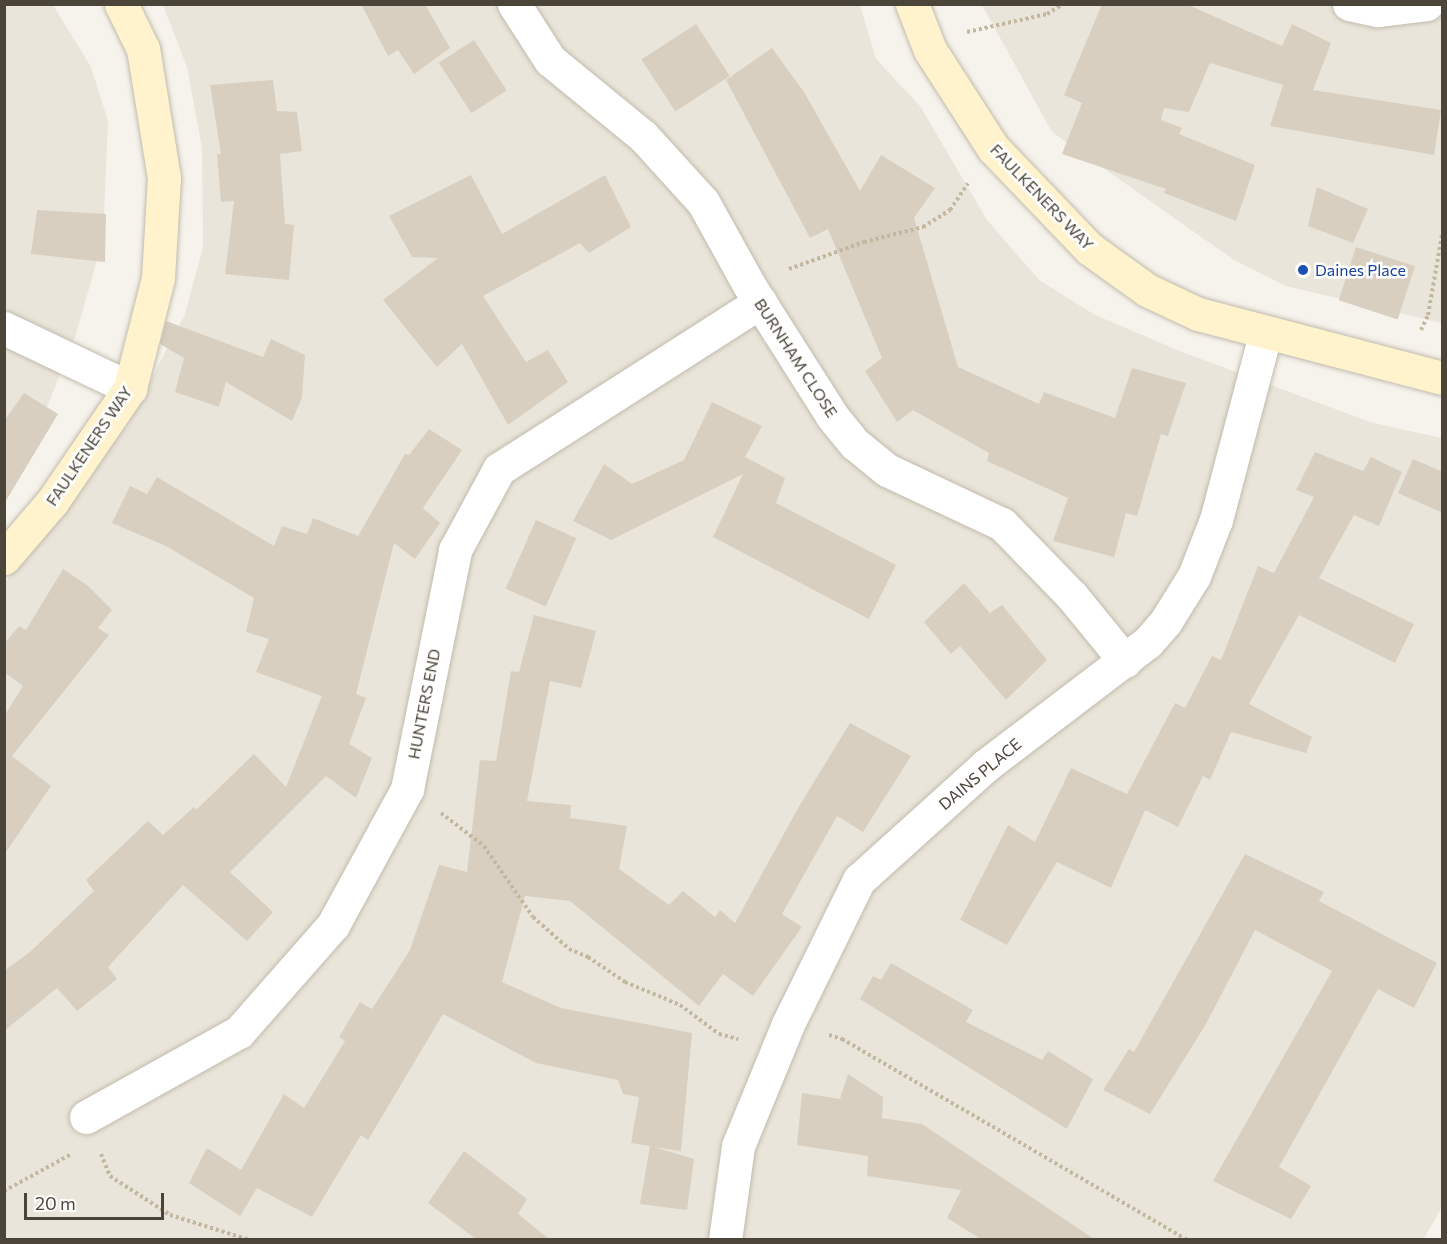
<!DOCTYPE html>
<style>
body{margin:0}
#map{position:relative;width:1447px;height:1244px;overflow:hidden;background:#f6f3ec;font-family:Commissioner,sans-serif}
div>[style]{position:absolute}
.residential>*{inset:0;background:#eae5da}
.building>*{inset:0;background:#d8cfc1;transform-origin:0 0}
.path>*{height:4px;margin-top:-2px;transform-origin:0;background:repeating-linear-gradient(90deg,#c4b79f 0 3px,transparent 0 6px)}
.roads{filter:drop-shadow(0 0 2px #c2bbae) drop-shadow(0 0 2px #c2bbae)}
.street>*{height:33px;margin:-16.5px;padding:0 16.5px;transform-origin:16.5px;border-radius:16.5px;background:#fff}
.secondary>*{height:33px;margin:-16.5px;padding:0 16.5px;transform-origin:16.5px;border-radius:16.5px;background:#fff3cd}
.dots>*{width:16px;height:16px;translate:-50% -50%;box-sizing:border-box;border:3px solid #fff;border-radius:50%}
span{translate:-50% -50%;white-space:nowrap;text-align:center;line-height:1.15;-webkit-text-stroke:5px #fff;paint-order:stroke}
.street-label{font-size:16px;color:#4b4439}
.transit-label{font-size:16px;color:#164399}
.left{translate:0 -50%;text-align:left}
.frame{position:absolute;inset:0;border:6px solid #4b4439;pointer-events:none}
.scale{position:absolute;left:24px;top:1193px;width:140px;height:27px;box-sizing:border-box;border:3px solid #4b4439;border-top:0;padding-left:8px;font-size:18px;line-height:21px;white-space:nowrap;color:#4b4439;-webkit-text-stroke:4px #fff;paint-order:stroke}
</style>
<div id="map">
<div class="residential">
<i style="clip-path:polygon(5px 5px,53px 5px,91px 67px,108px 121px,103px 239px,76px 334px,45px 412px,5px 464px)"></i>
<i style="clip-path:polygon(163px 5px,860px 5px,876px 59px,920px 106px,987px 220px,1039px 280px,1095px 315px,1182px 352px,1373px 423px,1442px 438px,1442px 1207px,1423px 1240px,5px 1239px,4px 584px,128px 424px,185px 314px,203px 247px,202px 148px,187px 67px)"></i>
<i style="clip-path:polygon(982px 5px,1442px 5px,1442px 323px,1286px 286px,1234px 260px,1052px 132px)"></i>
</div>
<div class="building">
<i style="clip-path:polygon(361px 4px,425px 4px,450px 48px,414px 74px,398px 50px,388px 56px)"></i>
<i style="clip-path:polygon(1102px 4px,1186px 4px,1282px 46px,1292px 24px,1331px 43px,1313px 90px,1441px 110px,1434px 155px,1270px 126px,1283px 85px,1287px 86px,1210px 63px,1189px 112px,1164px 108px,1161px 120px,1182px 128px,1179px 134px,1255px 165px,1236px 221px,1164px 193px,1166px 189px,1062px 154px,1082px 103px,1064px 95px)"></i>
<i style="left:696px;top:24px;width:62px;height:65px;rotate:57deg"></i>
<i style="left:474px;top:40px;width:60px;height:42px;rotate:57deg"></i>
<i style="clip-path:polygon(772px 48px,804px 92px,860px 191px,881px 155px,935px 188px,914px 218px,958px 367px,1039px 404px,1044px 392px,1115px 418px,1132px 368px,1186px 383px,1168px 436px,1161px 434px,1137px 516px,1126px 513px,1114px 557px,1053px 541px,1068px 498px,987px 461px,989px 453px,913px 410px,897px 422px,865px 371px,882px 358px,828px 229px,810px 238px,726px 80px)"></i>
<i style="clip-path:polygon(273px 80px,277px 111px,297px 112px,302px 151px,280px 154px,285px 224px,294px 225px,289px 280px,225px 274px,234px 201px,221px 202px,217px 154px,221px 154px,210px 85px)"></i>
<i style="clip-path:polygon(471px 175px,502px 234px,605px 175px,631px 227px,589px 253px,580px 243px,483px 296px,526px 362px,548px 350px,568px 382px,508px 425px,462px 344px,437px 367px,383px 300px,438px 258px,412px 257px,389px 216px)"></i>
<i style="clip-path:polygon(1317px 187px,1368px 209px,1353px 243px,1308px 226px)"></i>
<i style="clip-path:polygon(37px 210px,106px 214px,105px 262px,31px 254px)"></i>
<i style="left:1356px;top:247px;width:62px;height:56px;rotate:18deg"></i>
<i style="clip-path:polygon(166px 321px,263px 357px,271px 339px,305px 355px,302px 398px,292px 421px,226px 382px,219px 407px,175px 392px,184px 358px,160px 344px)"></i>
<i style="clip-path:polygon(24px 393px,58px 414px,4px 504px,4px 421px)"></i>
<i style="clip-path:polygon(712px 402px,762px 426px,745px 457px,785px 478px,776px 503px,896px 565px,869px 619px,713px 537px,743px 474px,611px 540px,573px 521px,604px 464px,632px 484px,684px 460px)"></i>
<i style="clip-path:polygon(429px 429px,462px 450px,423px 508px,440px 523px,415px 559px,394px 543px,356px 694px,366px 698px,349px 744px,372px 758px,356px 798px,326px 776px,230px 872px,273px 912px,247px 941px,183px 885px,108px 967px,117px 979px,77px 1011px,57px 988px,4px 1031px,4px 971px,30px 952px,94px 891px,86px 880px,148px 821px,163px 835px,194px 807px,196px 810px,254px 754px,286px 787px,322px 696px,256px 672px,269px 639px,246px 632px,254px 598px,166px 546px,112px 523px,130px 486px,147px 494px,157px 477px,274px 546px,282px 526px,307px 534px,313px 518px,358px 536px,405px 454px,409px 455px)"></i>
<i style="clip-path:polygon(1315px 452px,1363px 471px,1371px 457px,1402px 472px,1379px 526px,1354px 515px,1319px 578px,1414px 624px,1395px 663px,1299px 615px,1249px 704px,1312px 737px,1306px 753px,1231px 732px,1210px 780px,1203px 776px,1178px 827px,1145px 810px,1111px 888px,1057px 862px,1007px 945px,960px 920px,1008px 825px,1035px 842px,1071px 768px,1127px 794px,1175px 703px,1185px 708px,1212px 656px,1221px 660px,1258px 566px,1274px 573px,1314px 497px,1296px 490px)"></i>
<i style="clip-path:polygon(1413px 459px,1443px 472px,1443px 513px,1398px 493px)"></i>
<i style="left:536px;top:520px;width:44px;height:75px;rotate:24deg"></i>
<i style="clip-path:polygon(63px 569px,87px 585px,112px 610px,98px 628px,109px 635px,12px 756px,51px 786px,4px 855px,4px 716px,23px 686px,4px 672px,4px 644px,19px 626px,26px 630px)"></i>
<i style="clip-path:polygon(964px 583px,990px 613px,1002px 605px,1047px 660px,1006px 700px,960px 646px,951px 654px,924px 622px)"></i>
<i style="clip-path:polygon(534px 615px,596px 631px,581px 688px,550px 681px,527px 801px,571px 805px,570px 818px,627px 826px,619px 869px,669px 905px,683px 891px,715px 917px,720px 910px,735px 923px,798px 808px,850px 723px,911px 756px,863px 832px,837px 816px,782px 914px,802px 927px,753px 996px,723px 974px,699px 1006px,570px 901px,525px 896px,502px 982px,561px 1008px,692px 1033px,681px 1151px,654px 1147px,694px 1159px,687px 1210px,640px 1204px,650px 1146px,631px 1143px,639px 1097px,623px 1094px,618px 1080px,536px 1063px,443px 1014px,368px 1140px,361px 1135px,312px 1217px,257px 1188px,240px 1216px,189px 1183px,207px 1148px,241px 1170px,284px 1094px,304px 1108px,345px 1041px,339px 1037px,360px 1002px,372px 1009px,410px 950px,439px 865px,467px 872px,480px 760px,496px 761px,511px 671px,519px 672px)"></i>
<i style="clip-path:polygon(1245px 854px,1324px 892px,1319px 901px,1437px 963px,1414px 1008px,1378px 989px,1279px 1167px,1311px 1186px,1291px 1219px,1213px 1181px,1332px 971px,1255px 930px,1206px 1024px,1150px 1114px,1103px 1090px,1129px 1049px,1134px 1052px)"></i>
<i style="clip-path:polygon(891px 963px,973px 1010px,966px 1022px,1042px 1060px,1048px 1051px,1093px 1079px,1067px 1129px,860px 999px,873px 976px,881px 980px)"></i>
<i style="clip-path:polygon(848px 1074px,883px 1097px,882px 1118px,922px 1124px,1094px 1239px,981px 1239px,947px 1218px,961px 1190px,867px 1176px,868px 1156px,797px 1145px,802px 1093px,840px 1099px)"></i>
<i style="clip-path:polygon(464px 1151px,527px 1199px,518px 1214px,549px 1239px,476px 1239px,428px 1203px)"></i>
</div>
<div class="path">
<i style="left:967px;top:32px;width:82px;rotate:-12.7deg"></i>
<i style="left:1047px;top:14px;width:19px;rotate:-32deg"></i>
<i style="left:789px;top:269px;width:80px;rotate:-19.8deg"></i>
<i style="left:864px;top:242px;width:61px;rotate:-14.3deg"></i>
<i style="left:923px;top:227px;width:32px;rotate:-32deg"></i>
<i style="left:950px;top:210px;width:32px;rotate:-56deg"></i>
<i style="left:1421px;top:330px;width:17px;rotate:-65deg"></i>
<i style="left:1428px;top:315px;width:81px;rotate:-80.1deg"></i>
<i style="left:441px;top:813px;width:54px;rotate:37.5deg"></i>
<i style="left:484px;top:846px;width:86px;rotate:55.4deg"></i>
<i style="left:533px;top:917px;width:48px;rotate:41.6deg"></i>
<i style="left:569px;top:949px;width:21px;rotate:23deg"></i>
<i style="left:588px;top:957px;width:45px;rotate:34deg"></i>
<i style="left:625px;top:982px;width:60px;rotate:22.7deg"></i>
<i style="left:680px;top:1005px;width:49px;rotate:36.6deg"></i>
<i style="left:719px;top:1034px;width:20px;rotate:15deg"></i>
<i style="left:829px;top:1035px;width:14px;rotate:17deg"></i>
<i style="left:842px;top:1039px;width:399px;rotate:30.2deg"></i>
<i style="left:101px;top:1154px;width:24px;rotate:68deg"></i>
<i style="left:110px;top:1176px;width:72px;rotate:33deg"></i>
<i style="left:170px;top:1215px;width:84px;rotate:17.4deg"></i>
<i style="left:4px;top:1191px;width:75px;rotate:-28.6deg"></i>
</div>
<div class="roads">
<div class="street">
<i style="left:514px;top:4px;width:67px;rotate:57.3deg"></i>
<i style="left:550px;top:60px;width:120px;rotate:39.3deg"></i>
<i style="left:643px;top:136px;width:89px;rotate:47.7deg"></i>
<i style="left:703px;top:202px;width:95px;rotate:61deg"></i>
<i style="left:749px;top:285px;width:155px;rotate:57.6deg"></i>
<i style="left:832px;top:416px;width:36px;rotate:51deg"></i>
<i style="left:855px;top:444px;width:41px;rotate:39.1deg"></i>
<i style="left:887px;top:470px;width:127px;rotate:25.2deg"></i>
<i style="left:1002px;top:524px;width:100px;rotate:45.8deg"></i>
<i style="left:1072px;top:596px;width:84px;rotate:50.8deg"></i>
<i style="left:1349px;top:4px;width:30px;rotate:12deg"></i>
<i style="left:1378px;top:10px;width:49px;rotate:-7deg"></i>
<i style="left:4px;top:328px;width:140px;rotate:25.5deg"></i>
<i style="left:86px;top:1117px;width:175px;rotate:-29.1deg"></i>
<i style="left:239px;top:1032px;width:142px;rotate:-48.7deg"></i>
<i style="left:333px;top:925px;width:155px;rotate:-61.4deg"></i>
<i style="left:407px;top:789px;width:244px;rotate:-78.6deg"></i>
<i style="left:455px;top:550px;width:92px;rotate:-61.5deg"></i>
<i style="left:499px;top:469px;width:310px;rotate:-32.6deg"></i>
<i style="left:725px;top:1240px;width:95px;rotate:-82.1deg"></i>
<i style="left:738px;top:1146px;width:132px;rotate:-67.7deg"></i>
<i style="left:788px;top:1024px;width:161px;rotate:-63.8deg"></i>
<i style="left:859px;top:880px;width:170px;rotate:-42.1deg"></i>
<i style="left:985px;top:766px;width:205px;rotate:-37.3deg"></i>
<i style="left:1148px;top:642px;width:28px;rotate:-49deg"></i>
<i style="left:1166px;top:621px;width:53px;rotate:-58.1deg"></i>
<i style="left:1194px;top:576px;width:60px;rotate:-68.6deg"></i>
<i style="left:1216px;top:520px;width:192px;rotate:-75.2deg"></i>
</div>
<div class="secondary">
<i style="left:912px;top:4px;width:49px;rotate:68.6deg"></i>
<i style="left:930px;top:50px;width:117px;rotate:57.3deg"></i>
<i style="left:993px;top:148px;width:140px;rotate:46.2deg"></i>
<i style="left:1090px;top:249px;width:70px;rotate:35.7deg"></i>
<i style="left:1147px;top:290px;width:56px;rotate:25.2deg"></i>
<i style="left:1198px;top:314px;width:252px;rotate:14.7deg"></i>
<i style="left:4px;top:558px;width:74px;rotate:-49.4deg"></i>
<i style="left:52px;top:502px;width:138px;rotate:-55.6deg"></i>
<i style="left:130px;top:388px;width:114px;rotate:-75.7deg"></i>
<i style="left:158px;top:278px;width:100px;rotate:-86.6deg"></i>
<i style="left:164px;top:178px;width:131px;rotate:-99.2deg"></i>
<i style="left:143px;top:49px;width:50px;rotate:-116.1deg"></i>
</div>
</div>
<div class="dots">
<i style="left:1303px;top:270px;background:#1a4fb4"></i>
</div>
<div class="street-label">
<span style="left:1042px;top:197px;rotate:46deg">FAULKENERS WAY</span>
<span style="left:796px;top:358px;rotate:57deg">BURNHAM CLOSE</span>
<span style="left:89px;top:446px;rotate:-56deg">FAULKENERS WAY</span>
<span style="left:424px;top:704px;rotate:-79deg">HUNTERS END</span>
<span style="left:980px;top:774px;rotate:-40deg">DAINS PLACE</span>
</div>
<div class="transit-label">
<span class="left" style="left:1315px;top:270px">Daines Place</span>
</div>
<div class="frame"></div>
<div class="scale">20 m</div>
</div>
